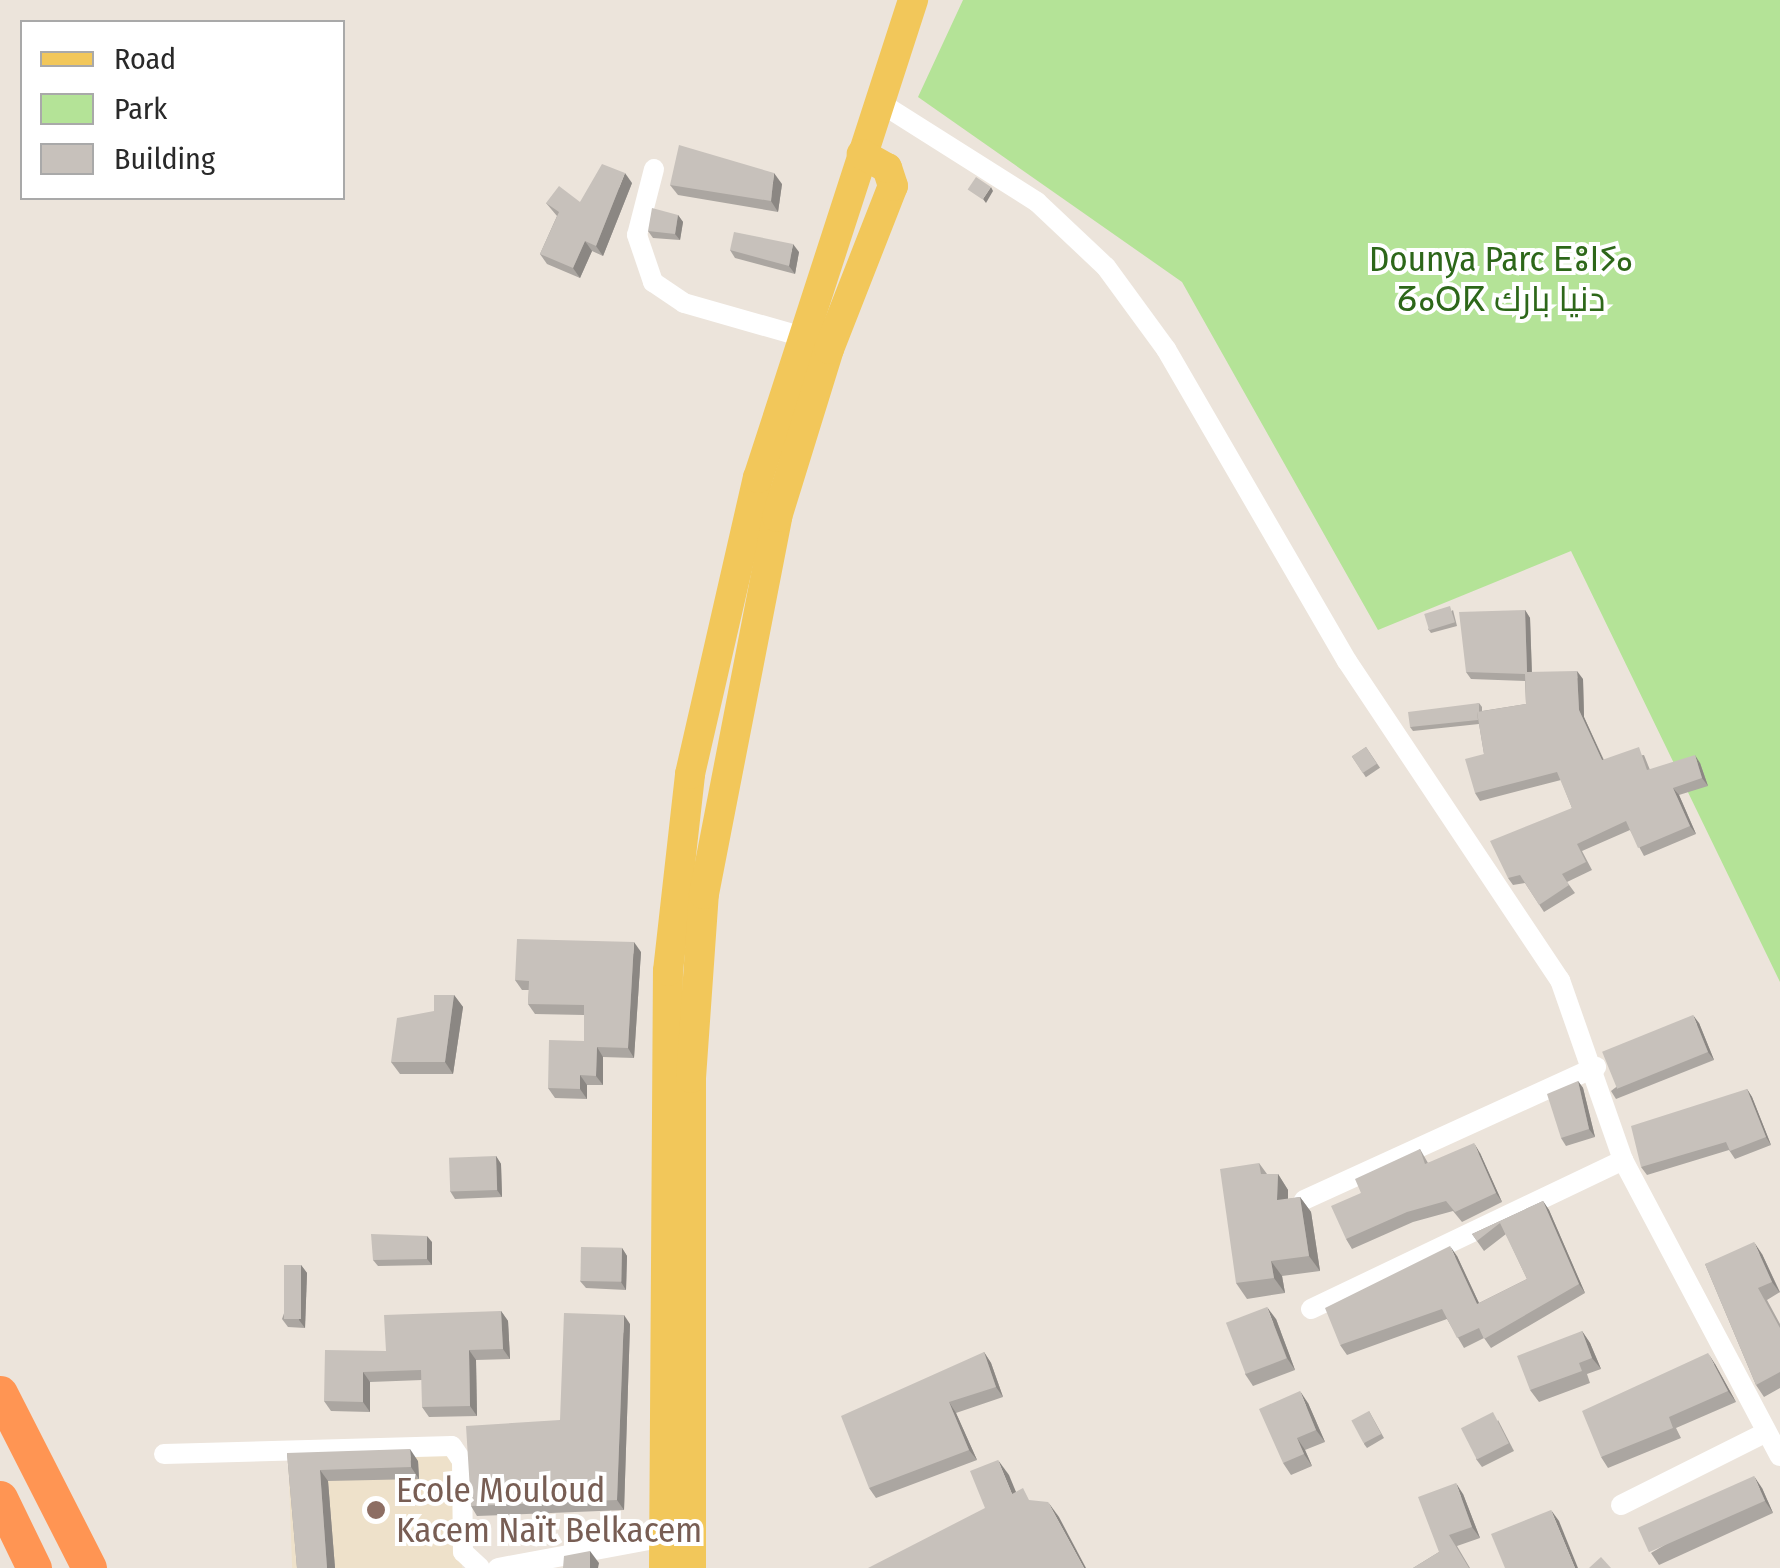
<!DOCTYPE html>
<meta charset="utf-8">
<style>
body{margin:0}
#map{position:relative;width:1780px;height:1568px;overflow:hidden;background:#ece4db;font-family:"Fira Sans Condensed",Cairo,"Noto Sans Tifinagh",sans-serif}
div>[style]{position:absolute}
.education>*{inset:0;background:#eee1ca;transform-origin:0 0}
.green>*{inset:0;background:#b4e397}
.street>*{height:20px;margin:-10px;padding:0 10px;transform-origin:10px;border-radius:10px;background:#fff}
.primary>*{height:30px;margin:-15px;padding:0 15px;transform-origin:15px;border-radius:15px;background:#f2c75a}
.highway>*{height:35px;margin:-17.5px;padding:0 17.5px;transform-origin:17.5px;border-radius:17.5px;background:#ff9553}
.wall>*{inset:0;background:#aba6a1;transform-origin:0 0}
.shaded-wall>*{inset:0;background:#8b8783}
.building>*{inset:0;background:#c7c1bb;transform-origin:0 0}
.dots>*{width:28px;height:28px;translate:-50% -50%;box-sizing:border-box;border:5px solid #fff;border-radius:50%}
span{translate:-50% -50%;white-space:nowrap;text-align:center;line-height:1.15;-webkit-text-stroke:8px #fff;paint-order:stroke}
.park-label{font-size:35px;color:#2d6719}
.education-label{font-size:35px;color:#785e54}
.left{translate:0 -50%;text-align:left}
.legend{position:absolute;left:20px;top:20px;width:325px;height:180px;box-sizing:border-box;background:#fff;border:2px solid #a9a9a9;margin:0;padding:12px 18px;list-style:none;font-size:30px;color:#292929}
.legend li{display:flex;align-items:center;gap:20px;height:50px}
.legend b{width:50px;border:2px solid #a9a9a9}
</style>
<div id="map">
<div class="education">
<i style="left:458px;top:1447px;width:121px;height:170px;rotate:88deg"></i>
</div>
<div class="green">
<i style="clip-path:polygon(963px 0,1780px 0,1780px 982px,1571px 551px,1378px 630px,1182px 282px,918px 97px)"></i>
</div>
<div class="street">
<i style="left:879px;top:102px;width:187px;rotate:32.3deg"></i>
<i style="left:1037px;top:202px;width:95px;rotate:43.3deg"></i>
<i style="left:1106px;top:267px;width:102px;rotate:53.8deg"></i>
<i style="left:1166px;top:349px;width:361px;rotate:59.9deg"></i>
<i style="left:1347px;top:661px;width:384px;rotate:56.3deg"></i>
<i style="left:1560px;top:980px;width:191px;rotate:70.7deg"></i>
<i style="left:1623px;top:1160px;width:335px;rotate:62.1deg"></i>
<i style="left:654px;top:169px;width:68px;rotate:104.4deg"></i>
<i style="left:637px;top:235px;width:50px;rotate:71.2deg"></i>
<i style="left:653px;top:282px;width:37px;rotate:34deg"></i>
<i style="left:684px;top:303px;width:121px;rotate:15.9deg"></i>
<i style="left:1304px;top:1200px;width:321px;rotate:-24.5deg"></i>
<i style="left:1311px;top:1309px;width:346px;rotate:-25.5deg"></i>
<i style="left:164px;top:1454px;width:288px;rotate:-1.6deg"></i>
<i style="left:452px;top:1446px;width:18px;rotate:56deg"></i>
<i style="left:462px;top:1461px;width:91px;rotate:89.4deg"></i>
<i style="left:463px;top:1552px;width:23px;rotate:43deg"></i>
<i style="left:1621px;top:1505px;width:161px;rotate:-26.6deg"></i>
<i style="left:498px;top:1568px;width:170px;rotate:-10.5deg"></i>
</div>
<div class="primary">
<i style="left:664px;top:1568px;width:597px;rotate:-89.62deg"></i>
<i style="left:668px;top:971px;width:198px;rotate:-83.6deg"></i>
<i style="left:690px;top:774px;width:304px;rotate:-77.1deg"></i>
<i style="left:758px;top:478px;width:503px;rotate:-72.03deg"></i>
<i style="left:691px;top:1568px;width:490px;rotate:-90deg"></i>
<i style="left:691px;top:1078px;width:184px;rotate:-86deg"></i>
<i style="left:704px;top:894px;width:384px;rotate:-79deg"></i>
<i style="left:777px;top:517px;width:176px;rotate:-72.8deg"></i>
<i style="left:829px;top:349px;width:175px;rotate:-68.6deg"></i>
<i style="left:893px;top:186px;width:19px;rotate:-108deg"></i>
<i style="left:887px;top:168px;width:29px;rotate:-151deg"></i>
</div>
<div class="highway">
<i style="left:0;top:1393px;width:196px;rotate:63deg"></i>
<i style="left:0;top:1498px;width:78px;rotate:64.1deg"></i>
</div>
<div class="wall">
<i style="clip-path:polygon(632px 183px,603px 256px,592px 251px,580px 278px,547px 264px,540px 254px,557px 216px,546px 203px,580px 202px)"></i>
<i style="clip-path:polygon(782px 184px,778px 212px,678px 195px,670px 185px)"></i>
<i style="clip-path:polygon(678px 215px,683px 222px,680px 240px,653px 238px,648px 231px)"></i>
<i style="clip-path:polygon(730px 250px,799px 252px,795px 274px,735px 258px)"></i>
<i style="clip-path:polygon(1453px 610px,1457px 626px,1431px 633px,1428px 629px)"></i>
<i style="clip-path:polygon(1525px 610px,1530px 618px,1532px 672px,1583px 679px,1584px 717px,1604px 760px,1644px 755px,1650px 770px,1700px 763px,1708px 786px,1679px 795px,1696px 834px,1644px 856px,1630px 830px,1582px 851px,1592px 870px,1567px 882px,1575px 893px,1544px 912px,1525px 883px,1513px 885px,1508px 878px,1572px 808px,1561px 780px,1480px 801px,1475px 793px,1484px 754px,1479px 724px,1413px 731px,1410px 727px,1479px 703px,1482px 707px,1482px 711px,1526px 704px,1525px 681px,1471px 679px,1466px 672px)"></i>
<i style="left:1366px;top:747px;width:25px;height:17px;rotate:56deg"></i>
<i style="clip-path:polygon(641px 952px,634px 1058px,603px 1057px,603px 1085px,587px 1085px,587px 1099px,555px 1098px,548px 1088px,584px 1041px,584px 1015px,535px 1014px,528px 1004px,529px 990px,522px 990px,515px 980px)"></i>
<i style="clip-path:polygon(454px 995px,463px 1007px,453px 1074px,400px 1074px,391px 1062px)"></i>
<i style="clip-path:polygon(1699px 1023px,1714px 1060px,1616px 1099px,1611px 1091px)"></i>
<i style="clip-path:polygon(1578px 1081px,1583px 1088px,1595px 1137px,1566px 1146px,1561px 1138px)"></i>
<i style="clip-path:polygon(1747px 1089px,1752px 1097px,1771px 1145px,1735px 1159px,1729px 1150px,1647px 1175px,1641px 1167px)"></i>
<i style="clip-path:polygon(1420px 1149px,1428px 1163px,1480px 1153px,1502px 1202px,1462px 1222px,1453px 1211px,1413px 1222px,1352px 1249px,1346px 1239px,1361px 1193px)"></i>
<i style="clip-path:polygon(496px 1156px,501px 1164px,502px 1197px,455px 1199px,450px 1191px)"></i>
<i style="clip-path:polygon(1259px 1163px,1267px 1174px,1278px 1174px,1288px 1190px,1288px 1199px,1300px 1197px,1311px 1212px,1320px 1271px,1282px 1276px,1285px 1293px,1247px 1299px,1236px 1283px)"></i>
<i style="clip-path:polygon(1543px 1201px,1549px 1210px,1585px 1293px,1491px 1348px,1484px 1338px,1464px 1348px,1447px 1319px,1347px 1355px,1340px 1345px,1457px 1256px,1479px 1303px,1527px 1279px,1506px 1234px,1484px 1251px,1472px 1234px)"></i>
<i style="clip-path:polygon(432px 1242px,432px 1265px,378px 1266px,373px 1260px)"></i>
<i style="clip-path:polygon(622px 1248px,627px 1256px,626px 1290px,586px 1288px,580px 1281px)"></i>
<i style="clip-path:polygon(1762px 1254px,1780px 1292px,1767px 1300px,1780px 1324px,1780px 1388px,1764px 1397px,1756px 1385px,1705px 1264px)"></i>
<i style="clip-path:polygon(301px 1265px,307px 1273px,305px 1328px,288px 1327px,282px 1319px)"></i>
<i style="clip-path:polygon(501px 1311px,508px 1321px,510px 1359px,476px 1360px,477px 1416px,429px 1417px,422px 1407px,422px 1380px,370px 1382px,370px 1412px,331px 1411px,324px 1401px,386px 1351px)"></i>
<i style="clip-path:polygon(1276px 1319px,1295px 1370px,1253px 1386px,1245px 1374px)"></i>
<i style="clip-path:polygon(630px 1324px,624px 1510px,477px 1516px,471px 1506px,560px 1420px)"></i>
<i style="clip-path:polygon(1582px 1331px,1590px 1343px,1601px 1369px,1587px 1374px,1590px 1383px,1539px 1402px,1530px 1390px)"></i>
<i style="clip-path:polygon(984px 1352px,991px 1363px,1003px 1397px,956px 1413px,977px 1460px,876px 1498px,869px 1488px)"></i>
<i style="clip-path:polygon(1715px 1364px,1736px 1402px,1676px 1428px,1681px 1438px,1608px 1468px,1601px 1457px)"></i>
<i style="clip-path:polygon(1308px 1403px,1325px 1442px,1305px 1450px,1312px 1466px,1291px 1475px,1283px 1463px)"></i>
<i style="clip-path:polygon(1369px 1411px,1384px 1438px,1367px 1448px,1364px 1444px)"></i>
<i style="clip-path:polygon(1498px 1420px,1514px 1451px,1482px 1467px,1476px 1459px)"></i>
<i style="clip-path:polygon(287px 1453px,418px 1461px,419px 1479px,328px 1481px,335px 1568px,297px 1568px)"></i>
<i style="clip-path:polygon(1762px 1488px,1773px 1513px,1659px 1565px,1651px 1553px)"></i>
<i style="clip-path:polygon(1463px 1494px,1480px 1538px,1457px 1546px,1470px 1568px,1413px 1568px,1439px 1552px)"></i>
</div>
<div class="shaded-wall">
<i style="clip-path:polygon(625px 173px,632px 183px,603px 256px,596px 246px)"></i>
<i style="clip-path:polygon(774px 173px,782px 184px,778px 212px,771px 201px)"></i>
<i style="clip-path:polygon(991px 187px,993px 191px,986px 203px,983px 199px)"></i>
<i style="clip-path:polygon(678px 215px,683px 222px,680px 240px,675px 234px)"></i>
<i style="clip-path:polygon(585px 241px,592px 251px,580px 278px,573px 268px)"></i>
<i style="clip-path:polygon(793px 244px,799px 252px,795px 274px,789px 266px)"></i>
<i style="clip-path:polygon(1525px 610px,1530px 618px,1532px 680px,1527px 672px)"></i>
<i style="clip-path:polygon(1577px 671px,1583px 679px,1584px 717px,1607px 768px,1602px 760px,1579px 710px)"></i>
<i style="clip-path:polygon(1695px 755px,1700px 763px,1708px 786px,1702px 778px)"></i>
<i style="clip-path:polygon(1673px 788px,1679px 795px,1696px 834px,1690px 826px)"></i>
<i style="clip-path:polygon(634px 942px,641px 952px,634px 1058px,628px 1048px)"></i>
<i style="clip-path:polygon(454px 995px,463px 1007px,453px 1074px,445px 1062px)"></i>
<i style="clip-path:polygon(1693px 1015px,1699px 1023px,1714px 1060px,1708px 1052px)"></i>
<i style="clip-path:polygon(597px 1047px,603px 1057px,603px 1085px,596px 1076px)"></i>
<i style="clip-path:polygon(580px 1075px,587px 1085px,587px 1099px,580px 1089px)"></i>
<i style="clip-path:polygon(1578px 1081px,1583px 1088px,1595px 1137px,1589px 1129px)"></i>
<i style="clip-path:polygon(1747px 1089px,1752px 1097px,1771px 1145px,1766px 1137px)"></i>
<i style="clip-path:polygon(1474px 1143px,1480px 1153px,1502px 1202px,1496px 1193px)"></i>
<i style="clip-path:polygon(496px 1156px,501px 1164px,502px 1197px,497px 1190px)"></i>
<i style="clip-path:polygon(1278px 1174px,1288px 1190px,1288px 1216px,1277px 1200px)"></i>
<i style="clip-path:polygon(1300px 1197px,1311px 1212px,1320px 1271px,1309px 1256px)"></i>
<i style="clip-path:polygon(1543px 1201px,1549px 1210px,1585px 1293px,1579px 1284px)"></i>
<i style="clip-path:polygon(427px 1236px,432px 1242px,432px 1265px,427px 1259px)"></i>
<i style="clip-path:polygon(1754px 1242px,1762px 1254px,1780px 1293px,1772px 1282px)"></i>
<i style="clip-path:polygon(1450px 1246px,1457px 1256px,1484px 1314px,1477px 1304px)"></i>
<i style="clip-path:polygon(622px 1248px,627px 1256px,626px 1290px,621px 1282px)"></i>
<i style="clip-path:polygon(1271px 1261px,1282px 1276px,1285px 1293px,1274px 1278px)"></i>
<i style="clip-path:polygon(301px 1265px,307px 1273px,305px 1328px,299px 1320px)"></i>
<i style="clip-path:polygon(1267px 1307px,1276px 1319px,1295px 1370px,1287px 1358px)"></i>
<i style="clip-path:polygon(501px 1311px,508px 1321px,510px 1359px,503px 1349px)"></i>
<i style="clip-path:polygon(624px 1315px,630px 1324px,624px 1510px,617px 1500px)"></i>
<i style="clip-path:polygon(1582px 1331px,1590px 1343px,1601px 1369px,1592px 1358px)"></i>
<i style="clip-path:polygon(469px 1350px,476px 1360px,477px 1416px,470px 1406px)"></i>
<i style="clip-path:polygon(984px 1352px,991px 1363px,1003px 1397px,996px 1387px)"></i>
<i style="clip-path:polygon(1708px 1353px,1715px 1364px,1736px 1402px,1728px 1391px)"></i>
<i style="clip-path:polygon(363px 1372px,370px 1382px,370px 1412px,363px 1402px)"></i>
<i style="clip-path:polygon(1300px 1391px,1308px 1403px,1325px 1442px,1316px 1430px)"></i>
<i style="clip-path:polygon(949px 1402px,956px 1413px,977px 1460px,969px 1450px)"></i>
<i style="clip-path:polygon(1297px 1438px,1305px 1450px,1312px 1466px,1304px 1454px)"></i>
<i style="clip-path:polygon(410px 1449px,418px 1461px,419px 1479px,411px 1467px)"></i>
<i style="clip-path:polygon(998px 1460px,1009px 1475px,1023px 1509px,1012px 1494px)"></i>
<i style="clip-path:polygon(320px 1470px,328px 1481px,335px 1568px,327px 1568px)"></i>
<i style="clip-path:polygon(1754px 1476px,1762px 1488px,1773px 1513px,1765px 1501px)"></i>
<i style="clip-path:polygon(1456px 1483px,1463px 1494px,1480px 1538px,1472px 1527px)"></i>
<i style="clip-path:polygon(1048px 1502px,1059px 1517px,1086px 1568px,1084px 1568px)"></i>
<i style="clip-path:polygon(1551px 1510px,1559px 1521px,1578px 1568px,1575px 1568px)"></i>
<i style="clip-path:polygon(590px 1551px,599px 1563px,598px 1568px,590px 1568px)"></i>
</div>
<div class="building">
<i style="clip-path:polygon(679px 145px,774px 173px,771px 201px,670px 185px)"></i>
<i style="clip-path:polygon(602px 164px,625px 173px,596px 246px,585px 241px,573px 268px,540px 254px,559px 212px,546px 203px,559px 186px,580px 202px)"></i>
<i style="left:976px;top:177px;width:18px;height:15px;rotate:34deg"></i>
<i style="clip-path:polygon(652px 208px,678px 215px,675px 234px,648px 231px)"></i>
<i style="clip-path:polygon(734px 232px,793px 244px,789px 266px,730px 250px)"></i>
<i style="left:1450px;top:606px;width:17px;height:27px;rotate:73deg"></i>
<i style="clip-path:polygon(1525px 610px,1527px 672px,1577px 671px,1579px 710px,1602px 760px,1639px 747px,1647px 770px,1695px 755px,1702px 778px,1673px 788px,1690px 826px,1638px 848px,1626px 821px,1577px 844px,1586px 862px,1562px 874px,1569px 885px,1539px 905px,1520px 875px,1508px 878px,1490px 841px,1572px 808px,1557px 772px,1475px 793px,1465px 759px,1484px 754px,1477px 712px,1526px 704px,1525px 674px,1466px 672px,1459px 612px)"></i>
<i style="clip-path:polygon(1479px 703px,1479px 712px,1477px 712px,1478px 720px,1410px 727px,1408px 712px)"></i>
<i style="left:1366px;top:747px;width:20px;height:17px;rotate:57deg"></i>
<i style="clip-path:polygon(517px 939px,634px 942px,628px 1048px,597px 1047px,596px 1076px,580px 1075px,580px 1089px,548px 1088px,549px 1040px,584px 1041px,584px 1005px,528px 1004px,529px 981px,515px 980px)"></i>
<i style="clip-path:polygon(434px 995px,454px 995px,445px 1062px,391px 1062px,397px 1018px,434px 1011px)"></i>
<i style="left:1693px;top:1015px;width:40px;height:98px;rotate:68deg"></i>
<i style="clip-path:polygon(1578px 1081px,1589px 1129px,1561px 1138px,1547px 1094px)"></i>
<i style="clip-path:polygon(1747px 1089px,1766px 1137px,1730px 1151px,1726px 1142px,1641px 1167px,1631px 1126px)"></i>
<i style="clip-path:polygon(1474px 1143px,1496px 1193px,1455px 1212px,1446px 1201px,1407px 1212px,1346px 1239px,1331px 1206px,1361px 1193px,1355px 1179px,1420px 1149px,1425px 1164px)"></i>
<i style="left:496px;top:1156px;width:34px;height:47px;rotate:88deg"></i>
<i style="clip-path:polygon(1259px 1163px,1261px 1174px,1278px 1174px,1277px 1200px,1300px 1197px,1309px 1256px,1271px 1261px,1274px 1278px,1236px 1283px,1220px 1169px)"></i>
<i style="clip-path:polygon(1543px 1201px,1579px 1284px,1484px 1339px,1479px 1328px,1457px 1338px,1442px 1309px,1340px 1345px,1325px 1308px,1450px 1246px,1477px 1304px,1527px 1279px,1500px 1223px,1477px 1241px,1472px 1234px)"></i>
<i style="clip-path:polygon(371px 1234px,427px 1236px,427px 1259px,373px 1260px)"></i>
<i style="clip-path:polygon(1754px 1242px,1772px 1282px,1758px 1288px,1780px 1328px,1780px 1372px,1756px 1385px,1705px 1264px)"></i>
<i style="left:581px;top:1247px;width:41px;height:34px;rotate:1deg"></i>
<i style="left:284px;top:1265px;width:17px;height:54px"></i>
<i style="left:1267px;top:1307px;width:55px;height:44px;rotate:69deg"></i>
<i style="clip-path:polygon(501px 1311px,503px 1349px,469px 1350px,470px 1406px,422px 1407px,421px 1370px,363px 1372px,363px 1402px,324px 1401px,325px 1350px,386px 1351px,384px 1315px)"></i>
<i style="clip-path:polygon(564px 1313px,624px 1315px,617px 1500px,471px 1506px,466px 1426px,560px 1420px)"></i>
<i style="clip-path:polygon(1582px 1331px,1592px 1358px,1579px 1363px,1582px 1371px,1530px 1390px,1517px 1356px)"></i>
<i style="clip-path:polygon(984px 1352px,996px 1387px,949px 1402px,969px 1450px,869px 1488px,841px 1416px)"></i>
<i style="clip-path:polygon(1708px 1353px,1728px 1391px,1669px 1417px,1673px 1428px,1601px 1457px,1582px 1411px)"></i>
<i style="clip-path:polygon(1300px 1391px,1316px 1430px,1297px 1438px,1304px 1454px,1283px 1463px,1259px 1409px)"></i>
<i style="left:1369px;top:1411px;width:26px;height:20px;rotate:62deg"></i>
<i style="left:1493px;top:1412px;width:35px;height:36px;rotate:63deg"></i>
<i style="clip-path:polygon(410px 1449px,411px 1467px,320px 1470px,327px 1568px,297px 1568px,287px 1453px)"></i>
<i style="clip-path:polygon(998px 1460px,1012px 1494px,1023px 1488px,1029px 1500px,1048px 1502px,1084px 1568px,868px 1568px,985px 1508px,970px 1471px)"></i>
<i style="left:1754px;top:1476px;width:27px;height:127px;rotate:66deg"></i>
<i style="clip-path:polygon(1456px 1483px,1472px 1527px,1449px 1535px,1469px 1568px,1413px 1568px,1439px 1552px,1418px 1497px)"></i>
<i style="clip-path:polygon(1551px 1510px,1575px 1568px,1505px 1568px,1491px 1534px)"></i>
<i style="clip-path:polygon(590px 1551px,590px 1568px,563px 1568px,564px 1556px)"></i>
<i style="clip-path:polygon(1601px 1557px,1611px 1568px,1589px 1568px)"></i>
</div>
<div class="dots">
<i style="left:376px;top:1510px;background:#8d6e63"></i>
</div>
<div class="park-label">
<span style="left:1501px;top:279px">Dounya Parc ⴹⵓⵏⵢⴰ<br>ⵒⴰⵔⴽ دنيا بارك</span>
</div>
<div class="education-label">
<span class="left" style="left:396px;top:1510px">Ecole Mouloud<br>Kacem Naït Belkacem</span>
</div>
<ul class="legend">
<li><b style="height:12px;background:#f2c75a"></b>Road</li>
<li><b style="height:28px;background:#b4e397"></b>Park</li>
<li><b style="height:28px;background:#c7c1bb"></b>Building</li>
</ul>
</div>
